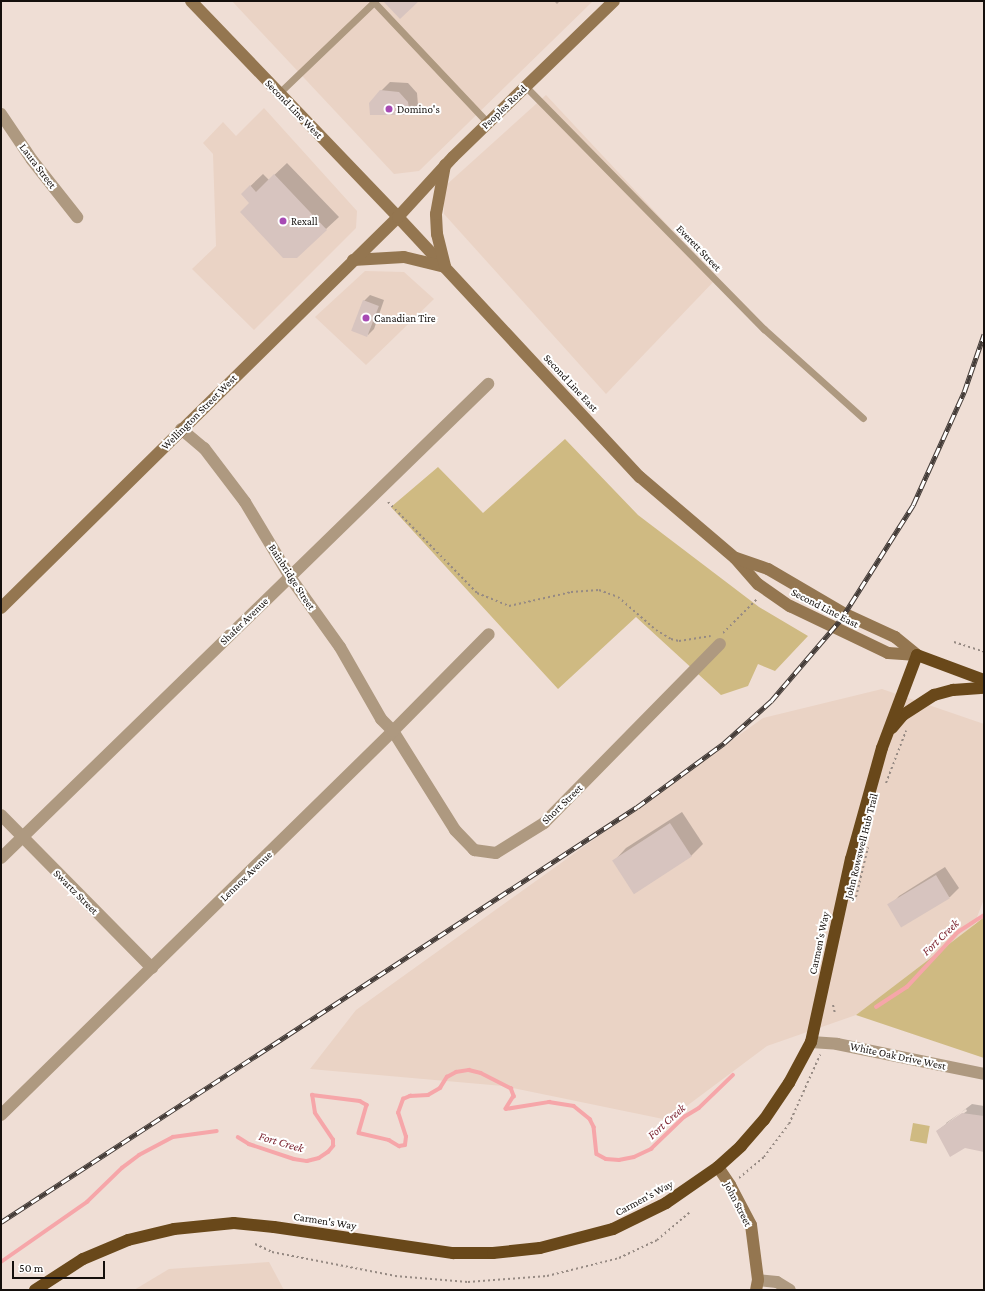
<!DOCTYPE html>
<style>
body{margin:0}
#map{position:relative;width:985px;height:1291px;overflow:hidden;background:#efded5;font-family:"Crimson Pro",serif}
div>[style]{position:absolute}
.built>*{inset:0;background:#ead3c5}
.green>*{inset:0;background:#cfba82;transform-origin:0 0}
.shadow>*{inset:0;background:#0003}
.stream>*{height:3.5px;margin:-1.75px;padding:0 1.75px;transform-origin:1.75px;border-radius:1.75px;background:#f6a6a9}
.building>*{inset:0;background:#d7c4bf;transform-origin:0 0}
.path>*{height:2px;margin-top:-1px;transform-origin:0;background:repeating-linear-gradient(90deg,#968a83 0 2px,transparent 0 5px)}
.lane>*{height:7px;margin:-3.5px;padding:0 3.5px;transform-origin:3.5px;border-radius:3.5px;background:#ae9980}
.street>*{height:12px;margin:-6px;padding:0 6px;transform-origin:6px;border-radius:6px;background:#ae9980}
.secondary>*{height:12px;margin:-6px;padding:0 6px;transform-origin:6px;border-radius:6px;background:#947650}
.highway>*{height:12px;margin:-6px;padding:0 6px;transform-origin:6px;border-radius:6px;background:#69481a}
.rail>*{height:4.5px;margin-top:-2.25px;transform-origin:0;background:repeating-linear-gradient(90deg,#fff 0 9px,#443c38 0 18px);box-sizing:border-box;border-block:1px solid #443c38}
.dots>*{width:11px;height:11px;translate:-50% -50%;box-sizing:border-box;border:2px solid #fff;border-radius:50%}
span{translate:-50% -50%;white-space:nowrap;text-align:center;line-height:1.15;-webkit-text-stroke:4px #fff;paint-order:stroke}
.street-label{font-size:11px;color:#140f0c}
.poi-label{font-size:11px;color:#140f0c}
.left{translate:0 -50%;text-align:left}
.water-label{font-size:12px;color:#781d2a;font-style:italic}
.frame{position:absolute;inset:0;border:2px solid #140f0c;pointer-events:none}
.scale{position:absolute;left:12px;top:1261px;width:93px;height:18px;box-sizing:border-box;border:2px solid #140f0c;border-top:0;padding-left:5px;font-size:12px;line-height:14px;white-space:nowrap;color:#140f0c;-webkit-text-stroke:3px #fff;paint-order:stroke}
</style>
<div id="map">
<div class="built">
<i style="clip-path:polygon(232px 1px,593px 1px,419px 171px,394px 174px)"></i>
<i style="clip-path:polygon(546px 95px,717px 278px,606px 394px,444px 214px,444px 187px)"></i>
<i style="clip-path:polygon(264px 108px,357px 211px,356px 228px,254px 330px,192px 269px,216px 246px,213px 154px,203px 143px,223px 122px,236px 136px)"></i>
<i style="clip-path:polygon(365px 271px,404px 272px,434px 299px,366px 365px,315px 317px)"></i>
<i style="clip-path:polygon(882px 689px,984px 724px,984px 899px,974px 925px,856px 1015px,767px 1046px,668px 1120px,503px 1086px,310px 1069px,356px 1010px,763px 718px)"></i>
<i style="clip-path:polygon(269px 1262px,284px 1290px,134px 1290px,169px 1269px)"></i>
</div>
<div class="green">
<i style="clip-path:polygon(565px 439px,638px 515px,759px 607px,808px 636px,775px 671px,758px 664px,748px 686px,721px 695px,636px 617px,558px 689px,391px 507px,438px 467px,483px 513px)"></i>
<i style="clip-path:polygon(984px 917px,984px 1058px,856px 1015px,974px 925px)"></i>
<i style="left:913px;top:1123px;width:17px;height:18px;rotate:10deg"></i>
</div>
<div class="shadow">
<i style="clip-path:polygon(554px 1px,560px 1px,557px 4px)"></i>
<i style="clip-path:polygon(390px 82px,408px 83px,417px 93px,418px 105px,409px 114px,381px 91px)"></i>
<i style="clip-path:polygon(287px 163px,339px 217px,326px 229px,250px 203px,242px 194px,263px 174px,269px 180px)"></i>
<i style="clip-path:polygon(370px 295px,384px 300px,374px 329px,368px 335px,364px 301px)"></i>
<i style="clip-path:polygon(682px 812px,703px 844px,691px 856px,614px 861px,626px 848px)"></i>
<i style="clip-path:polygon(945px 867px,959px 888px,950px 897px,890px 906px,899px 896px)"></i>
<i style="clip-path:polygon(evenodd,972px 1104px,984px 1106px,984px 1151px,937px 1131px,972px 1104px,966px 1109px,967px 1111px,946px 1126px,946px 1123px,966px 1109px)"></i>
</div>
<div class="stream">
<i style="left:876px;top:1007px;width:37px;rotate:-33deg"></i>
<i style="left:907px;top:987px;width:75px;rotate:-47.2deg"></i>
<i style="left:958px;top:932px;width:31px;rotate:-33deg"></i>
<i style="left:238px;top:1137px;width:13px;rotate:32deg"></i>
<i style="left:249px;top:1144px;width:47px;rotate:18.4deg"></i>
<i style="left:294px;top:1159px;width:13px;rotate:9deg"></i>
<i style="left:307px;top:1161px;width:12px;rotate:-14deg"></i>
<i style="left:319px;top:1158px;width:11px;rotate:-34deg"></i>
<i style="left:328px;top:1152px;width:8px;rotate:-50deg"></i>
<i style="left:333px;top:1146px;width:6px;rotate:-90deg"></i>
<i style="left:333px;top:1140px;width:32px;rotate:-124deg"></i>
<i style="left:315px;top:1113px;width:18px;rotate:-99deg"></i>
<i style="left:312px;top:1095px;width:48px;rotate:7.1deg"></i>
<i style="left:360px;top:1101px;width:8px;rotate:30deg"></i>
<i style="left:367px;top:1105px;width:29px;rotate:106deg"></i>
<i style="left:359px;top:1133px;width:31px;rotate:13deg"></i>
<i style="left:389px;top:1140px;width:12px;rotate:31deg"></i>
<i style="left:399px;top:1146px;width:6px;rotate:-9deg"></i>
<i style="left:405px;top:1145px;width:8px;rotate:-83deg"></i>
<i style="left:406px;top:1137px;width:25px;rotate:-108deg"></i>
<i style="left:398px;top:1113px;width:15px;rotate:-70deg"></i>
<i style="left:403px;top:1099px;width:8px;rotate:-23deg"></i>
<i style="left:410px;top:1096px;width:18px;rotate:-3deg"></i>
<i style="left:428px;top:1095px;width:14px;rotate:-30deg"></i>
<i style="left:440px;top:1088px;width:13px;rotate:-58deg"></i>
<i style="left:447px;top:1077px;width:10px;rotate:-29deg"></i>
<i style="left:456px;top:1072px;width:13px;rotate:-9deg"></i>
<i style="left:469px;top:1070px;width:12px;rotate:14deg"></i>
<i style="left:481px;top:1073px;width:34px;rotate:27deg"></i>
<i style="left:511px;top:1088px;width:9px;rotate:69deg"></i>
<i style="left:514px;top:1096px;width:15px;rotate:122deg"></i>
<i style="left:506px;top:1109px;width:44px;rotate:-9.2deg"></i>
<i style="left:549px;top:1102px;width:25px;rotate:9deg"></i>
<i style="left:574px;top:1106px;width:21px;rotate:39deg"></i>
<i style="left:590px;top:1119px;width:9px;rotate:63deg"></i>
<i style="left:594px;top:1127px;width:27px;rotate:84deg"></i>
<i style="left:597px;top:1154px;width:10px;rotate:29deg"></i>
<i style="left:606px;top:1159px;width:13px;rotate:4deg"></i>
<i style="left:619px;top:1160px;width:15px;rotate:-11deg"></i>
<i style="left:634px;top:1157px;width:19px;rotate:-25deg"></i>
<i style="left:651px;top:1149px;width:46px;rotate:-44.1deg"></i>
<i style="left:684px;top:1117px;width:17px;rotate:-31deg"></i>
<i style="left:699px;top:1108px;width:47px;rotate:-44.1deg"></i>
<i style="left:1px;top:1262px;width:105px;rotate:-34.9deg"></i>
<i style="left:87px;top:1202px;width:49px;rotate:-44.2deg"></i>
<i style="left:122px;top:1168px;width:21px;rotate:-37deg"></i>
<i style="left:139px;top:1155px;width:38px;rotate:-28deg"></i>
<i style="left:173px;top:1137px;width:44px;rotate:-7.8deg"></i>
</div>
<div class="building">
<i style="clip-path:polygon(383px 1px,419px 1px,400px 19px)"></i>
<i style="clip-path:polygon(380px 90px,399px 92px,408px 102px,410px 115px,370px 115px,369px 103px)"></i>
<i style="clip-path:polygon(274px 174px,327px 230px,297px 258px,283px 258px,240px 212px,249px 203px,241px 194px,250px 185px,256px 192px)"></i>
<i style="left:363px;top:300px;width:17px;height:33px;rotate:21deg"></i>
<i style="left:670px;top:823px;width:40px;height:69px;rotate:57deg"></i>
<i style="left:936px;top:875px;width:27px;height:57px;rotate:59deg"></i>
<i style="clip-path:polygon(962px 1113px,984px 1116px,984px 1152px,965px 1148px,950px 1157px,936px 1131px)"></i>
</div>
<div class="path">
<i style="left:388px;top:502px;width:127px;rotate:45.6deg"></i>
<i style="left:477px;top:593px;width:35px;rotate:22deg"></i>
<i style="left:509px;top:606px;width:64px;rotate:-12.7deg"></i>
<i style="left:571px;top:592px;width:28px;rotate:-4deg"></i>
<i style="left:599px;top:590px;width:20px;rotate:20deg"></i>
<i style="left:618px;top:597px;width:50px;rotate:41deg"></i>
<i style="left:656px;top:630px;width:17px;rotate:31deg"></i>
<i style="left:671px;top:639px;width:8px;rotate:14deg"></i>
<i style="left:679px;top:641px;width:32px;rotate:-9deg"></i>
<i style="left:723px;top:633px;width:49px;rotate:-45deg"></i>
<i style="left:954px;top:642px;width:32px;rotate:18deg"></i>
<i style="left:886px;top:783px;width:56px;rotate:-69deg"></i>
<i style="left:856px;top:897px;width:51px;rotate:-76.5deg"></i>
<i style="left:833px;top:1005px;width:9px;rotate:77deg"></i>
<i style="left:739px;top:1178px;width:33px;rotate:-40deg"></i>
<i style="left:764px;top:1157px;width:41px;rotate:-52.9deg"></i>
<i style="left:789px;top:1124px;width:76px;rotate:-65.8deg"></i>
<i style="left:255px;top:1244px;width:19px;rotate:25deg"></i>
<i style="left:272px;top:1252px;width:125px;rotate:11deg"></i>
<i style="left:395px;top:1276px;width:73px;rotate:4.7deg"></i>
<i style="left:468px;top:1282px;width:79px;rotate:-4.3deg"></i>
<i style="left:547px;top:1276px;width:74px;rotate:-14deg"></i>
<i style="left:619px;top:1258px;width:42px;rotate:-25.3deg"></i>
<i style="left:657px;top:1240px;width:43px;rotate:-40.3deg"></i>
</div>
<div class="lane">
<i style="left:373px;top:1px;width:168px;rotate:46.7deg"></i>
<i style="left:525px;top:86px;width:341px;rotate:45.5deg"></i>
<i style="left:764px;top:329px;width:133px;rotate:42deg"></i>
<i style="left:279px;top:93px;width:132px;rotate:-43.8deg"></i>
</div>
<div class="street">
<i style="left:1px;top:114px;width:55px;rotate:56deg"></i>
<i style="left:32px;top:160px;width:73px;rotate:51.7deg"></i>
<i style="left:181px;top:429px;width:30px;rotate:40deg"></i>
<i style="left:204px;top:448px;width:68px;rotate:52.8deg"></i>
<i style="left:245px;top:502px;width:87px;rotate:59deg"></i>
<i style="left:290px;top:577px;width:86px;rotate:54.5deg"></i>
<i style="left:340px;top:647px;width:83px;rotate:60.3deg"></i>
<i style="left:381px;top:719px;width:17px;rotate:45deg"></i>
<i style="left:393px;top:731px;width:117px;rotate:57.9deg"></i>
<i style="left:455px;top:830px;width:28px;rotate:46deg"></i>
<i style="left:474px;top:850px;width:22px;rotate:8deg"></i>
<i style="left:496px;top:853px;width:57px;rotate:-32deg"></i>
<i style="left:544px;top:823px;width:251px;rotate:-45.5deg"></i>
<i style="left:1px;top:815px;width:215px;rotate:45.4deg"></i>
<i style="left:1px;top:858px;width:680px;rotate:-44.22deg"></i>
<i style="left:811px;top:1042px;width:26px;rotate:4deg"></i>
<i style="left:837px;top:1044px;width:150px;rotate:11.5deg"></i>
<i style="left:1px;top:1115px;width:549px;rotate:-44.41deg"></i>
<i style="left:393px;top:731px;width:136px;rotate:-45.3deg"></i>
<i style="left:758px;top:1280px;width:19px;rotate:6deg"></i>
<i style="left:777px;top:1282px;width:15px;rotate:32deg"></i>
</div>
<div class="secondary">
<i style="left:191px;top:1px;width:299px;rotate:46.2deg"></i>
<i style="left:398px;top:217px;width:355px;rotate:47.1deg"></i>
<i style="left:640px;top:477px;width:125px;rotate:40.5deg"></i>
<i style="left:735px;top:558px;width:35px;rotate:49deg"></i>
<i style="left:758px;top:584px;width:39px;rotate:35deg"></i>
<i style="left:790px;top:606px;width:109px;rotate:25.6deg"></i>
<i style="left:888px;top:653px;width:29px;rotate:4deg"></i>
<i style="left:353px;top:260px;width:51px;rotate:-3.4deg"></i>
<i style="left:404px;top:257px;width:42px;rotate:13.7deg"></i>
<i style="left:445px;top:266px;width:33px;rotate:-104deg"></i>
<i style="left:437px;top:234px;width:20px;rotate:-93deg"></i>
<i style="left:436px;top:214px;width:50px;rotate:-79.6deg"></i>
<i style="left:736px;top:558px;width:34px;rotate:19deg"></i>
<i style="left:768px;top:569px;width:89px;rotate:30.3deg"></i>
<i style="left:845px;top:614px;width:55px;rotate:24.7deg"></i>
<i style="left:895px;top:637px;width:28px;rotate:39deg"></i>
<i style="left:1px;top:608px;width:557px;rotate:-44.56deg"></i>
<i style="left:398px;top:217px;width:81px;rotate:-47.5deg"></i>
<i style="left:453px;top:157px;width:224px;rotate:-44.1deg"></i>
<i style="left:718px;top:1167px;width:22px;rotate:56deg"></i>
<i style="left:730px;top:1185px;width:45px;rotate:62.3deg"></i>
<i style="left:751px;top:1225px;width:55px;rotate:82.7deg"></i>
<i style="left:758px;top:1280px;width:10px;rotate:101deg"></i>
</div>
<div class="highway">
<i style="left:892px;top:728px;width:17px;rotate:-50deg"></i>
<i style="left:903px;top:715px;width:37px;rotate:-33deg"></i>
<i style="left:934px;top:695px;width:20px;rotate:-15deg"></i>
<i style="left:953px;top:690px;width:31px;rotate:-4deg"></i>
<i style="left:35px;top:1290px;width:57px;rotate:-32.9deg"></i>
<i style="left:83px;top:1259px;width:49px;rotate:-22.9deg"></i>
<i style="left:128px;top:1240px;width:47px;rotate:-13.4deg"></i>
<i style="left:174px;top:1229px;width:60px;rotate:-5.7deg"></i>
<i style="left:234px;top:1223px;width:40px;rotate:5.7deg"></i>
<i style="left:274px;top:1227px;width:181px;rotate:8.3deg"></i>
<i style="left:453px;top:1253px;width:40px"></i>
<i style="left:493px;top:1253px;width:47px;rotate:-6.1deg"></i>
<i style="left:540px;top:1248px;width:75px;rotate:-14.6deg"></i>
<i style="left:613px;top:1229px;width:59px;rotate:-26.1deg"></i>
<i style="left:666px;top:1203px;width:63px;rotate:-34.7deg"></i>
<i style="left:718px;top:1167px;width:31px;rotate:-42deg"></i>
<i style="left:741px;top:1146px;width:35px;rotate:-49deg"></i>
<i style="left:764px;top:1120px;width:45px;rotate:-56deg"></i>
<i style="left:789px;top:1083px;width:47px;rotate:-61.8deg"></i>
<i style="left:811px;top:1042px;width:187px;rotate:-77.7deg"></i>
<i style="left:851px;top:859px;width:115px;rotate:-74.4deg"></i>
<i style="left:882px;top:748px;width:99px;rotate:-69.4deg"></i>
<i style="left:917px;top:655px;width:72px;rotate:20.5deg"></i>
</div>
<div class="rail">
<i style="left:1px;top:1222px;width:759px;rotate:-33.13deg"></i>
<i style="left:637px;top:807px;width:108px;rotate:-36.3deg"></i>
<i style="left:724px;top:743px;width:63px;rotate:-41.8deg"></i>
<i style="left:771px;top:701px;width:108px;rotate:-49.5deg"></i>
<i style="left:841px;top:619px;width:135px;rotate:-57.7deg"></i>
<i style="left:913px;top:505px;width:124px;rotate:-65.7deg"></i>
<i style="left:964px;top:392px;width:61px;rotate:-71deg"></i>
</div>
<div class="dots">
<i style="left:389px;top:109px;background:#a74ab4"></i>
<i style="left:283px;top:221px;background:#a74ab4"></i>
<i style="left:366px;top:318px;background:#a74ab4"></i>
</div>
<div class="street-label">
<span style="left:504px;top:107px;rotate:-44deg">Peoples Road</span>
<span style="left:294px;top:109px;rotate:46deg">Second Line West</span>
<span style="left:38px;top:166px;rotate:53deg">Laura Street</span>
<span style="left:699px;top:248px;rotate:46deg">Everett Street</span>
<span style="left:571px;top:383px;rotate:47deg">Second Line East</span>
<span style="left:199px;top:412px;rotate:-45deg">Wellington Street West</span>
<span style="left:292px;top:577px;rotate:57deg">Bainbridge Street</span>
<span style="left:825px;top:608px;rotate:27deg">Second Line East</span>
<span style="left:244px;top:621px;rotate:-44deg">Shafer Avenue</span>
<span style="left:562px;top:804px;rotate:-44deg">Short Street</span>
<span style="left:861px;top:846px;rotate:-76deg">John Rowswell Hub Trail</span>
<span style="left:246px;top:876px;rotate:-44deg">Lennox Avenue</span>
<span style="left:76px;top:892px;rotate:45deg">Swartz Street</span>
<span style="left:819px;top:943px;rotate:-78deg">Carmen's Way</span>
<span style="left:898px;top:1056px;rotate:12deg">White Oak Drive West</span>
<span style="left:644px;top:1198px;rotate:-28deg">Carmen's Way</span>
<span style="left:738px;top:1204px;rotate:63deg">John Street</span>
<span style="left:325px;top:1221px;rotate:9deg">Carmen's Way</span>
</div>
<div class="poi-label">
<span class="left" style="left:397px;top:109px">Domino's</span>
<span class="left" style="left:291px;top:221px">Rexall</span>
<span class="left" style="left:374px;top:318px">Canadian Tire</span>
</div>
<div class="water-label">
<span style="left:941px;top:938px;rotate:-44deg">Fort Creek</span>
<span style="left:667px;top:1122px;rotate:-42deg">Fort Creek</span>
<span style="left:281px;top:1143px;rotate:16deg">Fort Creek</span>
</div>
<div class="frame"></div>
<div class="scale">50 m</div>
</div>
